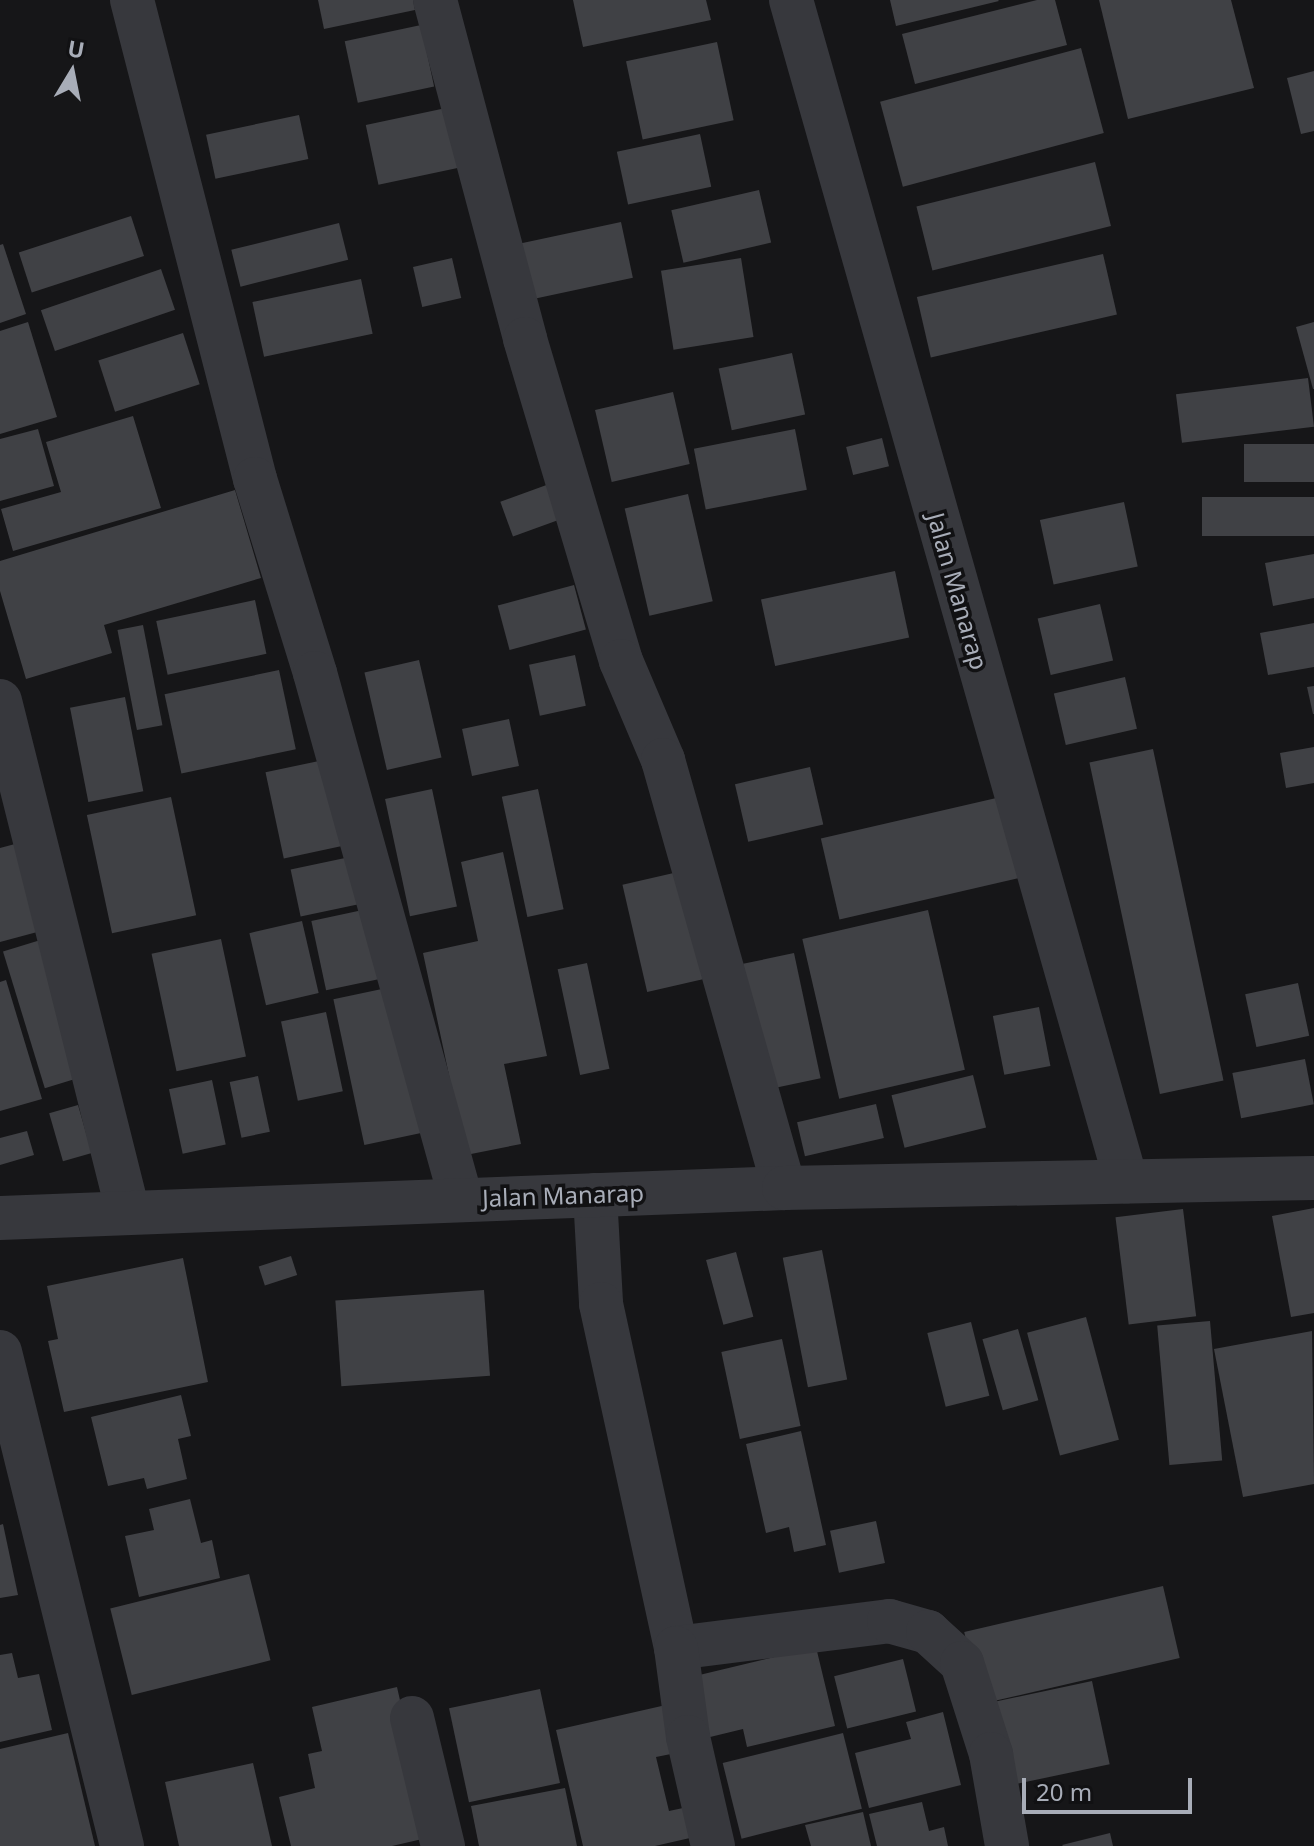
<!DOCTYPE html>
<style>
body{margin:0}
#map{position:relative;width:1314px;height:1846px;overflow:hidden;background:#161618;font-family:"Noto Sans",sans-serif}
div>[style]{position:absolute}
.building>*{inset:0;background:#404145;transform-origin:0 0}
.minor>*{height:44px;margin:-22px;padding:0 22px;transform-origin:22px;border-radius:22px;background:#37383d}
span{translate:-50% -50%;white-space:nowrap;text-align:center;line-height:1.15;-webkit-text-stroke:7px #111113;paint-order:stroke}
.street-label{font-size:24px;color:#a8adb8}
.north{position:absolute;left:32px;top:32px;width:80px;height:80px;-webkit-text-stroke:6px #111113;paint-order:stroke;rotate:10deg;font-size:22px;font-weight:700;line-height:32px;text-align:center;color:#a8adb8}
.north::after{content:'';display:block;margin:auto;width:28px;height:36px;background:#a8adb8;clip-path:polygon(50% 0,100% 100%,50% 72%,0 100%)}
.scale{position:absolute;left:1022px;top:1778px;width:170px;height:36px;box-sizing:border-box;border:4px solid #a8adb8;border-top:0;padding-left:10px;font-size:24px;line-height:28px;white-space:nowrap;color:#a8adb8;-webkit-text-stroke:6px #111113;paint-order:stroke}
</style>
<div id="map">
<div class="building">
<i style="clip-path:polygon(318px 0,413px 0,415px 10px,324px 29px)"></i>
<i style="clip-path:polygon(573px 0,706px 0,711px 20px,583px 47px)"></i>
<i style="clip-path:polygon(890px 0,998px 0,999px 1px,896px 26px)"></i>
<i style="clip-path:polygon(1037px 0,1055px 0,1067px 45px,915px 84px,902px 34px)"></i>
<i style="clip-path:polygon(1099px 0,1231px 0,1254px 88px,1128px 119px)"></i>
<i style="left:421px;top:25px;width:63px;height:78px;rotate:78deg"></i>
<i style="left:717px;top:42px;width:80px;height:93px;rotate:78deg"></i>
<i style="left:1081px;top:48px;width:88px;height:208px;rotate:75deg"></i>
<i style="clip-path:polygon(1314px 71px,1314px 131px,1301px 134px,1287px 78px)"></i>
<i style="left:446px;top:108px;width:61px;height:82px;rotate:78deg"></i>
<i style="left:299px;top:115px;width:45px;height:95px;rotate:78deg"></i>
<i style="left:700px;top:134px;width:54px;height:85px;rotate:78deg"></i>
<i style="left:1095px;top:162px;width:66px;height:184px;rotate:76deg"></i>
<i style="left:759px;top:190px;width:54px;height:90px;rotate:77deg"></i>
<i style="left:131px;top:216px;width:42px;height:118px;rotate:72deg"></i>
<i style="left:621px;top:222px;width:57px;height:103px;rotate:78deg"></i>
<i style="left:339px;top:223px;width:38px;height:111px;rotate:76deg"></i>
<i style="clip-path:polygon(3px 244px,26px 314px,0 323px,0 245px)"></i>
<i style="left:1103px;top:254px;width:62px;height:191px;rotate:77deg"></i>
<i style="left:452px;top:258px;width:41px;height:40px;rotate:77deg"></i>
<i style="left:741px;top:258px;width:80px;height:81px;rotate:81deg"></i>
<i style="left:161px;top:269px;width:43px;height:127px;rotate:71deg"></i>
<i style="left:361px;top:279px;width:56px;height:111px;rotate:78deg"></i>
<i style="clip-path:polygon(28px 322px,57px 417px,0 434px,0 331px)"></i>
<i style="clip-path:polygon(1314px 322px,1314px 389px,1313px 389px,1296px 327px)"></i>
<i style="left:183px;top:333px;width:54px;height:89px;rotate:72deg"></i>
<i style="left:792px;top:353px;width:63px;height:75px;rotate:78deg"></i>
<i style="left:1308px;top:378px;width:49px;height:133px;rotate:83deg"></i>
<i style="left:673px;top:392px;width:74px;height:80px;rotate:77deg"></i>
<i style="clip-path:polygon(133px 416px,161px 508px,13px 551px,1px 509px,61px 492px,46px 442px)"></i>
<i style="clip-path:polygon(38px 429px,54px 486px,0 501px,0 439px)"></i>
<i style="left:795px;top:429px;width:62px;height:103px;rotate:79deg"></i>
<i style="left:882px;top:438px;width:29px;height:37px;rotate:76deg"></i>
<i style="left:1314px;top:444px;width:38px;height:70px;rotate:90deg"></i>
<i style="left:552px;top:483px;width:37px;height:55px;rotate:70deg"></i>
<i style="clip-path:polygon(235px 490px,261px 578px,104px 625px,112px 653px,26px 679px,0 591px,0 561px)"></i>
<i style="left:688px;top:494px;width:110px;height:65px;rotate:77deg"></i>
<i style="left:1314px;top:497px;width:39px;height:112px;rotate:90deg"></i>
<i style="left:1124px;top:502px;width:66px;height:86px;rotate:78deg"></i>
<i style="clip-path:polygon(1314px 554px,1314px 598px,1273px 606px,1265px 563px)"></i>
<i style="left:895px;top:571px;width:68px;height:137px;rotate:78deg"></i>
<i style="left:574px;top:585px;width:46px;height:79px;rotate:75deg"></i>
<i style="left:255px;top:600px;width:55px;height:101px;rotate:78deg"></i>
<i style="left:1100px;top:604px;width:58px;height:64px;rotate:77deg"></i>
<i style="clip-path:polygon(1314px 623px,1314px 667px,1268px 675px,1260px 633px)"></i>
<i style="left:143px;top:625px;width:102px;height:26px;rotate:79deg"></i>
<i style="left:575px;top:655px;width:52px;height:47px;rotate:78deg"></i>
<i style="left:419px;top:660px;width:100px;height:56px;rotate:77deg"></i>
<i style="left:279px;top:670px;width:81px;height:117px;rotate:78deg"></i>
<i style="left:1125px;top:677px;width:53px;height:73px;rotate:77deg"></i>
<i style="clip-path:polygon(1314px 686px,1314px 714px,1313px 714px,1307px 687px)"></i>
<i style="left:125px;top:697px;width:96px;height:56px;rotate:79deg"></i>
<i style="left:509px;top:719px;width:48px;height:48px;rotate:78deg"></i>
<i style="clip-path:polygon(1314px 747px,1314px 783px,1286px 788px,1280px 753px)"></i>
<i style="left:1153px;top:749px;width:339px;height:65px;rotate:78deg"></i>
<i style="left:333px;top:758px;width:88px;height:69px;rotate:78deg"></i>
<i style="left:810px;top:767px;width:59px;height:77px;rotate:77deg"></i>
<i style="left:432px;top:789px;width:120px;height:48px;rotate:78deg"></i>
<i style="left:538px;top:789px;width:123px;height:37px;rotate:78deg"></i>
<i style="left:1005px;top:796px;width:83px;height:189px;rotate:77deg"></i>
<i style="left:171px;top:797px;width:121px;height:86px;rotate:78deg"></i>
<i style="clip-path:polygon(15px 844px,41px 931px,0 942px,0 848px)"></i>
<i style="clip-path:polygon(503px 852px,547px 1056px,504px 1064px,521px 1144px,466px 1155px,423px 953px,478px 941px,461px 862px)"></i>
<i style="left:364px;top:854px;width:48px;height:75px;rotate:78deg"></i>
<i style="left:678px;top:872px;width:110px;height:57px;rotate:77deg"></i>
<i style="left:372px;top:908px;width:71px;height:62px;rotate:78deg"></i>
<i style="left:928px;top:910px;width:164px;height:129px;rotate:77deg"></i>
<i style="left:302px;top:921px;width:74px;height:54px;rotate:77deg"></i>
<i style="left:47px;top:938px;width:143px;height:46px;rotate:73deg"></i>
<i style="left:221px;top:939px;width:120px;height:71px;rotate:78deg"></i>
<i style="left:794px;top:953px;width:128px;height:52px;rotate:78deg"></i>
<i style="left:587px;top:963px;width:108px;height:30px;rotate:78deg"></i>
<i style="clip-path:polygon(6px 980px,42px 1099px,0 1111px,0 982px)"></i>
<i style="left:1298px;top:983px;width:54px;height:54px;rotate:78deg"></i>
<i style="left:396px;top:986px;width:149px;height:64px;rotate:78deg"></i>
<i style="left:1039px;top:1007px;width:60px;height:47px;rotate:79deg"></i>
<i style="left:326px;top:1012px;width:81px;height:46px;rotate:78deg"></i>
<i style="left:1305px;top:1059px;width:46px;height:74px;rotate:79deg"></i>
<i style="left:973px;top:1075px;width:54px;height:84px;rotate:76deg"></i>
<i style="left:258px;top:1076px;width:57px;height:29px;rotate:78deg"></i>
<i style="left:212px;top:1080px;width:66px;height:44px;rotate:78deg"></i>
<i style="left:876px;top:1104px;width:35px;height:81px;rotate:77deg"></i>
<i style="left:78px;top:1105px;width:50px;height:30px;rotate:74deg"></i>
<i style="clip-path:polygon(27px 1131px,34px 1155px,0 1165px,0 1138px)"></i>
<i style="clip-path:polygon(1314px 1208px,1314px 1313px,1291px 1317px,1272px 1216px)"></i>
<i style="left:1183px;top:1209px;width:108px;height:68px;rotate:83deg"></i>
<i style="left:822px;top:1250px;width:132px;height:40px;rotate:79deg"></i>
<i style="left:736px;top:1252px;width:67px;height:31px;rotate:75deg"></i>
<i style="left:291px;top:1256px;width:20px;height:34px;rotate:72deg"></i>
<i style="clip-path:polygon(183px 1258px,208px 1382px,64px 1412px,48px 1341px,58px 1339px,47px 1286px)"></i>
<i style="left:484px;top:1290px;width:86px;height:149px;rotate:86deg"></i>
<i style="left:1086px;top:1317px;width:127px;height:61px;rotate:75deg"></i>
<i style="left:1210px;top:1321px;width:140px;height:53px;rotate:85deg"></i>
<i style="left:971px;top:1322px;width:76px;height:45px;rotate:76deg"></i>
<i style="left:1018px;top:1329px;width:74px;height:37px;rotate:74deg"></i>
<i style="clip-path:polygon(1312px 1331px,1314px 1484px,1243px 1497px,1214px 1349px)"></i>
<i style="left:782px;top:1339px;width:89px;height:62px;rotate:78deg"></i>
<i style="clip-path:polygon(181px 1395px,191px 1436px,178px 1439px,187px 1479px,147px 1489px,144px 1478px,108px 1486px,91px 1417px)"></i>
<i style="clip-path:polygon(801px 1431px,826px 1545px,794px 1552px,789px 1527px,766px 1533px,746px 1444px)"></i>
<i style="clip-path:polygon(190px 1499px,201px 1543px,212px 1540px,220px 1578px,139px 1597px,125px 1536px,154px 1530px,149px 1509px)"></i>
<i style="left:876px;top:1521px;width:43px;height:47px;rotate:78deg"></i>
<i style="clip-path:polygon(3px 1524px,18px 1595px,0 1598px,0 1525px)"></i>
<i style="left:249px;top:1574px;width:89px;height:143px;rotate:76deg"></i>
<i style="left:1163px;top:1586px;width:74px;height:204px;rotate:77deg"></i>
<i style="clip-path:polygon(816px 1647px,835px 1726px,747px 1747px,743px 1729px,706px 1738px,691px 1677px)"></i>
<i style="clip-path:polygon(12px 1653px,18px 1678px,39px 1674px,52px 1730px,0 1742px,0 1655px)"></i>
<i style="left:903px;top:1659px;width:54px;height:71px;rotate:76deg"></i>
<i style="left:1092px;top:1681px;width:85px;height:108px;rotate:78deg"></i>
<i style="clip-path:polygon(397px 1687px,431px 1837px,392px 1846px,291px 1846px,279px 1797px,315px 1788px,308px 1754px,322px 1751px,312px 1707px)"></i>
<i style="left:540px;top:1689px;width:96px;height:93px;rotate:78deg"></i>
<i style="clip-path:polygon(666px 1705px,676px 1753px,656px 1757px,669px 1811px,683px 1808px,690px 1838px,655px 1846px,583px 1846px,556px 1730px)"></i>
<i style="clip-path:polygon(943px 1712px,961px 1785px,869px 1808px,855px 1753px,911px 1739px,906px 1722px)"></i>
<i style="clip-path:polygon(68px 1733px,95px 1846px,0 1846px,0 1749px)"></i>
<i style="left:843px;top:1733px;width:78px;height:124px;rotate:76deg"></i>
<i style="clip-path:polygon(253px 1763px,272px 1846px,179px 1846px,165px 1782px)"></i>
<i style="clip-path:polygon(565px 1788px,577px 1846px,479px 1846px,471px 1806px)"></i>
<i style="clip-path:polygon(922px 1802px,929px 1831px,944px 1827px,948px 1846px,877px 1846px,869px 1814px)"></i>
<i style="clip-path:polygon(863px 1812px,871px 1846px,811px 1846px,805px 1825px)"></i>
<i style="clip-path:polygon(1110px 1833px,1113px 1846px,1063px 1846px,1062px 1845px)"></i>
</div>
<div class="minor">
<i style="left:132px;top:0;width:495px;rotate:75.6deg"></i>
<i style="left:255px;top:479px;width:203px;rotate:72.8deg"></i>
<i style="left:315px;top:673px;width:546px;rotate:74.49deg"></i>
<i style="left:435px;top:0;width:351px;rotate:75.1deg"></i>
<i style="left:525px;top:339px;width:336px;rotate:73.4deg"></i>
<i style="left:621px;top:661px;width:108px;rotate:67deg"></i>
<i style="left:663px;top:760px;width:445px;rotate:74.2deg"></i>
<i style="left:791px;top:0;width:1228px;rotate:74.16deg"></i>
<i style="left:0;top:701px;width:527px;rotate:75.94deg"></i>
<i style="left:595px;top:1195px;width:109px;rotate:86.8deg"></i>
<i style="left:601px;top:1304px;width:352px;rotate:77.7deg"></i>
<i style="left:676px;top:1648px;width:215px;rotate:-7.2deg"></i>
<i style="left:889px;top:1621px;width:41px;rotate:15.8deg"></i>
<i style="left:928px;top:1632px;width:46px;rotate:42.4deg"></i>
<i style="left:962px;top:1663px;width:96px;rotate:72.3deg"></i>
<i style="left:991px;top:1754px;width:93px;rotate:80.1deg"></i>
<i style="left:0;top:1218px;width:785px;rotate:-2.19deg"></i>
<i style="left:784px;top:1188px;width:530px;rotate:-1.08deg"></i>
<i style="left:0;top:1352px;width:509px;rotate:76.13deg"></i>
<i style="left:676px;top:1648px;width:90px;rotate:82.3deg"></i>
<i style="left:688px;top:1737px;width:112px;rotate:77.1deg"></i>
<i style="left:412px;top:1718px;width:132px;rotate:76.4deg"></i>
</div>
<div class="street-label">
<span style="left:958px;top:591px;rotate:74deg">Jalan Manarap</span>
<span style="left:563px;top:1195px;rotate:-2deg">Jalan Manarap</span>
</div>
<div class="north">U</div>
<div class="scale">20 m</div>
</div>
